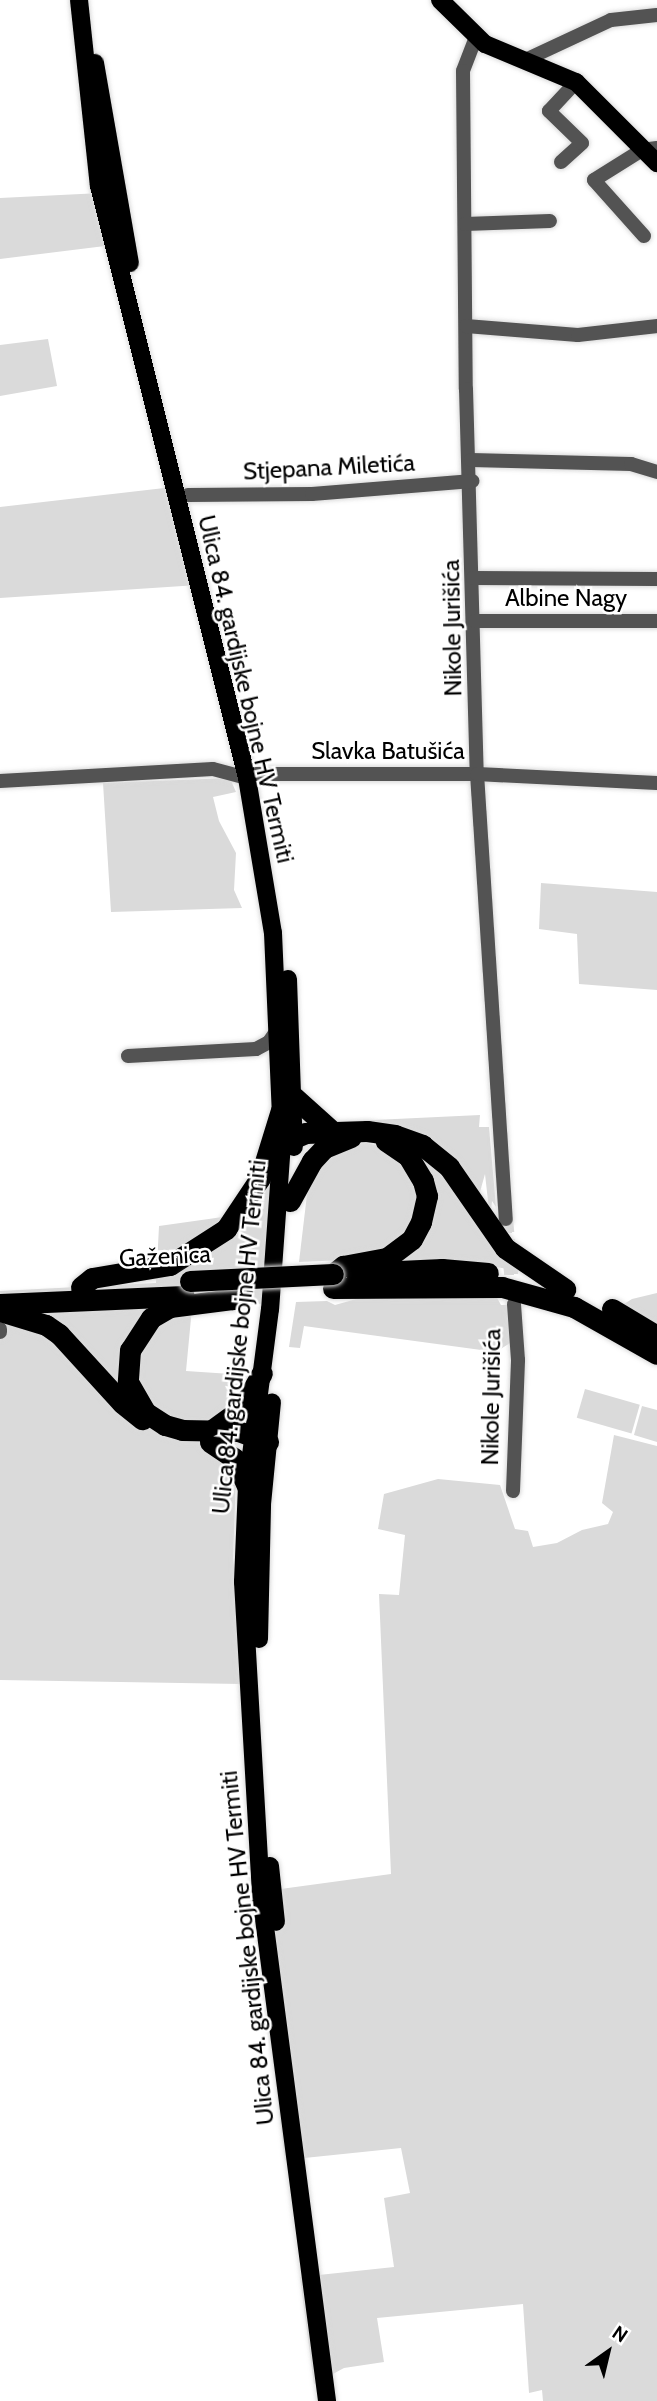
<!DOCTYPE html>
<meta charset="utf-8">
<style>
body{margin:0}
#map{position:relative;width:657px;height:2401px;overflow:hidden;background:#fff;font-family:Cabin,sans-serif}
div>[style]{position:absolute}
.green>*{inset:0;background:#dadada;transform-origin:0 0}
.minor-tunnel>*{height:14px;margin-top:-7px;transform-origin:0;background:repeating-linear-gradient(90deg,#d9d9d9 0 14px,transparent 0 21px)}
.roads{filter:drop-shadow(0 0 2px #dbdbdb) drop-shadow(0 0 2px #dbdbdb)}
.minor>*{height:14px;margin:-7px;padding:0 7px;transform-origin:7px;border-radius:7px;background:#535353}
.major>*{height:18px;margin:-9px;padding:0 9px;transform-origin:9px;border-radius:9px;background:#000}
.highway>*{height:21px;margin:-10.5px;padding:0 10.5px;transform-origin:10.5px;border-radius:10.5px;background:#000}
.bridges{filter:drop-shadow(0 0 2px #dbdbdb) drop-shadow(0 0 2px #dbdbdb)}
.highway-bridge>*{height:21px;margin:-10.5px;padding:0 10.5px;transform-origin:10.5px;border-radius:10.5px;background:#000}
span{translate:-50% -50%;white-space:nowrap;text-align:center;line-height:1.15;-webkit-text-stroke:5px #fff;paint-order:stroke}
.street-label{font-size:24px;color:#000}
.north{position:absolute;left:573px;top:2317px;width:70px;height:70px;-webkit-text-stroke:5px #fff;paint-order:stroke;rotate:34deg;font-size:19px;font-weight:700;line-height:28px;text-align:center;color:#000}
.north::after{content:'';display:block;margin:auto;width:24px;height:32px;background:#000;clip-path:polygon(50% 0,100% 100%,50% 72%,0 100%)}
</style>
<div id="map">
<div class="green">
<i style="clip-path:polygon(101px 193px,113px 245px,0 259px,0 198px)"></i>
<i style="clip-path:polygon(48px 339px,57px 386px,0 396px,0 345px)"></i>
<i style="clip-path:polygon(173px 487px,198px 585px,0 598px,0 507px)"></i>
<i style="clip-path:polygon(230px 778px,236px 792px,213px 797px,219px 821px,236px 853px,234px 890px,242px 908px,111px 912px,103px 783px)"></i>
<i style="clip-path:polygon(541px 883px,657px 892px,657px 990px,579px 984px,577px 934px,539px 929px)"></i>
<i style="clip-path:polygon(480px 1115px,479px 1127px,489px 1127px,496px 1207px,492px 1201px,490px 1219px,485px 1174px,478px 1199px,456px 1166px,332px 1122px)"></i>
<i style="clip-path:polygon(367px 1143px,387px 1148px,402px 1160px,417px 1192px,414px 1219px,395px 1247px,345px 1260px,299px 1262px,308px 1186px,328px 1157px,347px 1144px)"></i>
<i style="clip-path:polygon(409px 1150px,429px 1157px,500px 1257px,529px 1273px,474px 1263px,392px 1263px,427px 1220px)"></i>
<i style="clip-path:polygon(281px 1159px,275px 1303px,192px 1308px,186px 1371px,246px 1375px,230px 1464px,236px 1478px,233px 1559px,241px 1620px,241px 1684px,0 1680px,0 1291px,156px 1283px,159px 1226px,237px 1215px)"></i>
<i style="clip-path:polygon(378px 1293px,496px 1296px,501px 1305px,507px 1305px,510px 1343px,496px 1352px,304px 1326px,300px 1348px,289px 1347px,296px 1302px,327px 1301px,335px 1305px)"></i>
<i style="clip-path:polygon(657px 1293px,657px 1345px,608px 1314px,632px 1299px)"></i>
<i style="left:585px;top:1389px;width:57px;height:30px;rotate:16deg"></i>
<i style="clip-path:polygon(642px 1406px,657px 1410px,657px 1442px,634px 1435px)"></i>
<i style="clip-path:polygon(614px 1435px,657px 1446px,657px 2401px,543px 2401px,542px 2390px,529px 2393px,523px 2304px,377px 2318px,384px 2362px,344px 2368px,314px 2384px,300px 2277px,394px 2267px,384px 2198px,410px 2193px,401px 2148px,285px 2160px,265px 1997px,266px 1891px,391px 1874px,379px 1594px,399px 1595px,405px 1535px,378px 1529px,384px 1494px,438px 1479px,500px 1485px,515px 1529px,528px 1531px,533px 1547px,557px 1543px,582px 1530px,608px 1524px,613px 1512px,602px 1503px)"></i>
</div>
<div class="minor-tunnel">
<i style="left:506px;top:1219px;width:76px;rotate:84.7deg"></i>
</div>
<div class="roads">
<div class="minor">
<i style="left:476px;top:37px;width:36px;rotate:111deg"></i>
<i style="left:463px;top:71px;width:318px;rotate:89.5deg"></i>
<i style="left:466px;top:389px;width:385px;rotate:88.4deg"></i>
<i style="left:477px;top:774px;width:446px;rotate:86.3deg"></i>
<i style="left:523px;top:61px;width:97px;rotate:-25deg"></i>
<i style="left:611px;top:20px;width:46px;rotate:-6.2deg"></i>
<i style="left:561px;top:162px;width:28px;rotate:-42deg"></i>
<i style="left:582px;top:143px;width:46px;rotate:-135.9deg"></i>
<i style="left:549px;top:111px;width:40px;rotate:-47deg"></i>
<i style="left:465px;top:224px;width:85px;rotate:-2deg"></i>
<i style="left:644px;top:236px;width:75px;rotate:-131.8deg"></i>
<i style="left:594px;top:180px;width:57px;rotate:-32deg"></i>
<i style="left:642px;top:150px;width:15px;rotate:-8deg"></i>
<i style="left:466px;top:326px;width:112px;rotate:4.6deg"></i>
<i style="left:578px;top:335px;width:80px;rotate:-6.5deg"></i>
<i style="left:471px;top:460px;width:160px;rotate:1.4deg"></i>
<i style="left:631px;top:464px;width:27px;rotate:17deg"></i>
<i style="left:188px;top:495px;width:124px;rotate:-0.5deg"></i>
<i style="left:312px;top:494px;width:161px;rotate:-4.6deg"></i>
<i style="left:473px;top:578px;width:184px;rotate:0.3deg"></i>
<i style="left:475px;top:621px;width:182px"></i>
<i style="left:256px;top:774px;width:221px"></i>
<i style="left:477px;top:774px;width:180px;rotate:2.9deg"></i>
<i style="left:0;top:781px;width:213px;rotate:-3.2deg"></i>
<i style="left:213px;top:769px;width:35px;rotate:15deg"></i>
<i style="left:128px;top:1056px;width:128px;rotate:-3.1deg"></i>
<i style="left:256px;top:1049px;width:15px;rotate:-28deg"></i>
<i style="left:269px;top:1042px;width:18px;rotate:-56deg"></i>
<i style="left:0;top:1329px;width:3px;rotate:90deg"></i>
<i style="left:513px;top:1491px;width:131px;rotate:-87.8deg"></i>
<i style="left:518px;top:1360px;width:56px;rotate:-94.1deg"></i>
</div>
<div class="major">
<i style="left:79px;top:0;width:187px;rotate:83.9deg"></i>
<i style="left:99px;top:186px;width:610px;rotate:75.96deg"></i>
<i style="left:247px;top:778px;width:157px;rotate:80.5deg"></i>
<i style="left:273px;top:933px;width:210px;rotate:87.5deg"></i>
<i style="left:282px;top:1143px;width:166px;rotate:94.1deg"></i>
<i style="left:270px;top:1309px;width:178px;rotate:97.4deg"></i>
<i style="left:247px;top:1486px;width:96px;rotate:92.4deg"></i>
<i style="left:243px;top:1582px;width:315px;rotate:86.7deg"></i>
<i style="left:261px;top:1896px;width:509px;rotate:82.55deg"></i>
<i style="left:440px;top:0;width:63px;rotate:44.4deg"></i>
<i style="left:485px;top:44px;width:99px;rotate:22.7deg"></i>
<i style="left:576px;top:82px;width:115px;rotate:45deg"></i>
<i style="left:95px;top:63px;width:203px;rotate:80.1deg"></i>
<i style="left:288px;top:979px;width:168px;rotate:88deg"></i>
<i style="left:259px;top:1639px;width:135px;rotate:-88.7deg"></i>
<i style="left:262px;top:1504px;width:102px;rotate:-84.4deg"></i>
<i style="left:270px;top:1866px;width:56px;rotate:83.9deg"></i>
</div>
<div class="highway">
<i style="left:294px;top:1097px;width:52px;rotate:41.9deg"></i>
<i style="left:282px;top:1143px;width:25px;rotate:-23deg"></i>
<i style="left:305px;top:1133px;width:62px;rotate:-1.8deg"></i>
<i style="left:367px;top:1131px;width:28px;rotate:8deg"></i>
<i style="left:395px;top:1135px;width:29px;rotate:20deg"></i>
<i style="left:422px;top:1145px;width:35px;rotate:39deg"></i>
<i style="left:449px;top:1167px;width:98px;rotate:55.3deg"></i>
<i style="left:505px;top:1248px;width:73px;rotate:34.3deg"></i>
<i style="left:290px;top:1201px;width:46px;rotate:-61.2deg"></i>
<i style="left:312px;top:1161px;width:18px;rotate:-47deg"></i>
<i style="left:324px;top:1148px;width:29px;rotate:-22deg"></i>
<i style="left:356px;top:1273px;width:86px;rotate:-2.7deg"></i>
<i style="left:442px;top:1269px;width:46px;rotate:5deg"></i>
<i style="left:333px;top:1274px;width:13px;rotate:-39deg"></i>
<i style="left:343px;top:1266px;width:45px;rotate:-10.3deg"></i>
<i style="left:387px;top:1258px;width:31px;rotate:-37deg"></i>
<i style="left:412px;top:1239px;width:19px;rotate:-62deg"></i>
<i style="left:421px;top:1222px;width:27px;rotate:-77deg"></i>
<i style="left:427px;top:1196px;width:16px;rotate:-105deg"></i>
<i style="left:423px;top:1181px;width:29px;rotate:-121deg"></i>
<i style="left:408px;top:1156px;width:27px;rotate:-146deg"></i>
<i style="left:81px;top:1287px;width:14px;rotate:-39deg"></i>
<i style="left:92px;top:1278px;width:79px;rotate:-9.5deg"></i>
<i style="left:170px;top:1265px;width:67px;rotate:-32.7deg"></i>
<i style="left:226px;top:1229px;width:61px;rotate:-56.3deg"></i>
<i style="left:260px;top:1178px;width:71px;rotate:-72.8deg"></i>
<i style="left:333px;top:1288px;width:169px;rotate:-0.3deg"></i>
<i style="left:502px;top:1287px;width:75px;rotate:15.5deg"></i>
<i style="left:574px;top:1307px;width:95px;rotate:29.5deg"></i>
<i style="left:242px;top:1293px;width:12px;rotate:149deg"></i>
<i style="left:232px;top:1299px;width:63px;rotate:172.6deg"></i>
<i style="left:170px;top:1307px;width:22px;rotate:150deg"></i>
<i style="left:151px;top:1318px;width:38px;rotate:123deg"></i>
<i style="left:130px;top:1350px;width:32px;rotate:94deg"></i>
<i style="left:128px;top:1382px;width:34px;rotate:60deg"></i>
<i style="left:145px;top:1412px;width:24px;rotate:33deg"></i>
<i style="left:165px;top:1425px;width:18px;rotate:16deg"></i>
<i style="left:182px;top:1430px;width:56px;rotate:1deg"></i>
<i style="left:238px;top:1431px;width:32px;rotate:20deg"></i>
<i style="left:0;top:1304px;width:184px;rotate:-2.5deg"></i>
<i style="left:612px;top:1309px;width:52px;rotate:31deg"></i>
<i style="left:0;top:1311px;width:48px;rotate:16.9deg"></i>
<i style="left:46px;top:1325px;width:16px;rotate:35deg"></i>
<i style="left:59px;top:1334px;width:93px;rotate:47.6deg"></i>
<i style="left:122px;top:1403px;width:26px;rotate:39deg"></i>
<i style="left:212px;top:1430px;width:37px;rotate:-36deg"></i>
<i style="left:242px;top:1408px;width:40px;rotate:-60.3deg"></i>
<i style="left:210px;top:1442px;width:30px;rotate:34deg"></i>
<i style="left:235px;top:1459px;width:30px;rotate:66deg"></i>
</div>
</div>
<div class="bridges">
<div class="highway-bridge">
<i style="left:190px;top:1281px;width:143px;rotate:-2.8deg"></i>
</div>
</div>
<div class="street-label">
<span style="left:329px;top:467px;rotate:-3deg">Stjepana Miletića</span>
<span style="left:566px;top:598px">Albine Nagy</span>
<span style="left:452px;top:628px;rotate:-91deg">Nikole Jurišića</span>
<span style="left:246px;top:689px;rotate:77deg">Ulica 84. gardijske bojne HV Termiti</span>
<span style="left:388px;top:751px">Slavka Batušića</span>
<span style="left:165px;top:1256px;rotate:-3deg">Gaženica</span>
<span style="left:239px;top:1337px;rotate:-84deg">Ulica 84. gardijske bojne HV Termiti</span>
<span style="left:491px;top:1397px;rotate:-89deg">Nikole Jurišića</span>
<span style="left:247px;top:1948px;rotate:-96deg">Ulica 84. gardijske bojne HV Termiti</span>
</div>
<div class="north">N</div>
</div>
